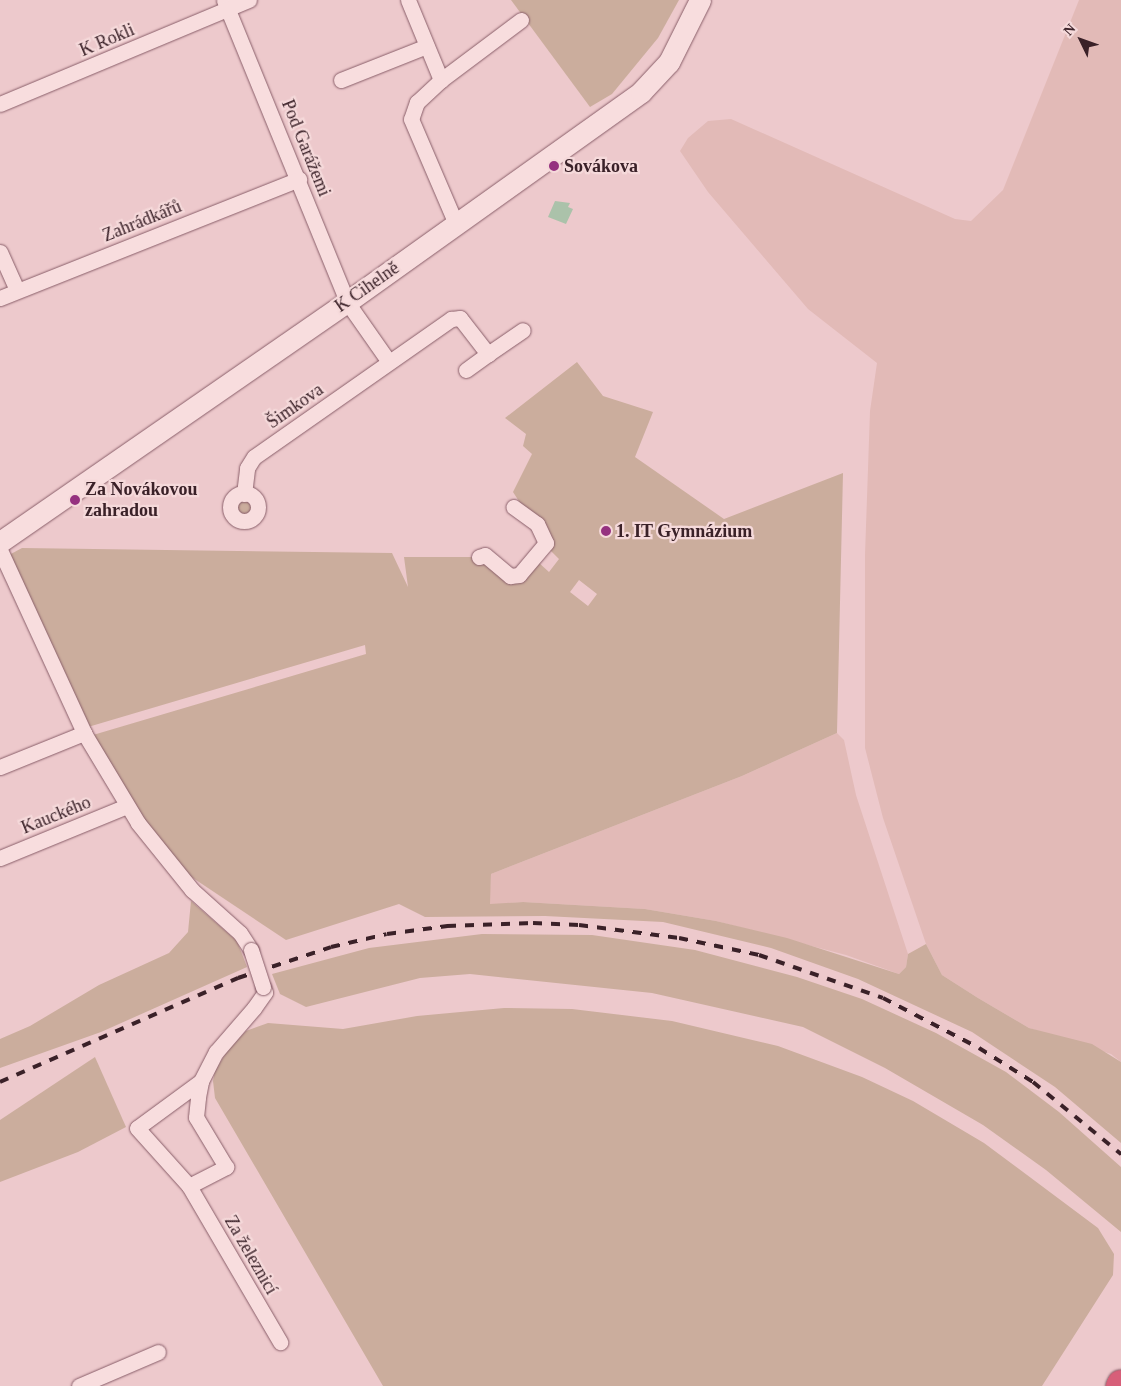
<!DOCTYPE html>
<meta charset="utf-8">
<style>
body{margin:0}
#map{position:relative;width:1121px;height:1386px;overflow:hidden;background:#edc9cc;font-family:"Times New Roman",serif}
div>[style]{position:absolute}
.farmland>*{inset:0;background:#e2bab7}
.green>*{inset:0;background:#cbad9d}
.round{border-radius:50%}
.water>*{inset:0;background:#abc2aa}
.roads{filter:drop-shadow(0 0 1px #895e69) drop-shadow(0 0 1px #895e69)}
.street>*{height:15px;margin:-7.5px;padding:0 7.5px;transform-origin:7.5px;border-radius:7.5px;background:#f8ddde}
.street>.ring{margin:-7.5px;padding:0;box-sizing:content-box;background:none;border:15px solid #f8ddde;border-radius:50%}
.secondary>*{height:21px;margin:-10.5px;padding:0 10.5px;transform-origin:10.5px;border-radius:10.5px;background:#f8ddde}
.highway>*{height:28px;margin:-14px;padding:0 14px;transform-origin:14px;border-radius:14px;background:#d75f79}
.rail>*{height:4px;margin-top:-2px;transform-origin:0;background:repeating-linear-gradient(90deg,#3a2128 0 9px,transparent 0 18px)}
.bridges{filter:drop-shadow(0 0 1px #895e69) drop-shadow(0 0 1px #895e69)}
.street-bridge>*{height:15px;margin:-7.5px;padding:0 7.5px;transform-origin:7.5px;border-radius:7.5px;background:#f8ddde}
.dots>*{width:14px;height:14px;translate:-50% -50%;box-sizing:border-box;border:2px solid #f5d9da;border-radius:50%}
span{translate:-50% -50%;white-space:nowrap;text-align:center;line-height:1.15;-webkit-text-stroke:4.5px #f5d9da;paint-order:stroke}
.street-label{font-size:18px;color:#3a2128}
.poi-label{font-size:18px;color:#3a2128;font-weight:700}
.left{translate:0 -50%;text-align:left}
.north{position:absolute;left:1056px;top:15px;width:50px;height:50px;-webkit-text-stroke:4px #f5d9da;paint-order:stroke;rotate:312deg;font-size:14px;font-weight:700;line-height:20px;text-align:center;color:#3a2128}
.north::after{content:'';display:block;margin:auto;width:18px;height:22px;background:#3a2128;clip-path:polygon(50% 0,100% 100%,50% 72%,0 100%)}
</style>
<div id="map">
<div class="farmland">
<i style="clip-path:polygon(1079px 0,1121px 0,1121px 1062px,1111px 1054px,1029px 1028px,978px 998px,942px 975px,926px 944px,883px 818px,865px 748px,865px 555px,870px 411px,877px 363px,808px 309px,708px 192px,680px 151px,688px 138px,708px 121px,731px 119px,955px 219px,971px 221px,1003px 190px)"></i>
<i style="clip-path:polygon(837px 733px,844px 740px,856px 795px,908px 954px,906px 967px,899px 974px,846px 955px,716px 921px,645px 909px,523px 902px,489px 905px,491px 874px,742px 776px)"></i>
</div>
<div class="green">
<i style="clip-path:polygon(511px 0,679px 0,658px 38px,612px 94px,590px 107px)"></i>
<i style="clip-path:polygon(evenodd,577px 362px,603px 396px,653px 412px,635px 457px,724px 519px,843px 473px,837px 733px,742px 776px,491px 874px,490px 904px,523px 902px,645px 909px,716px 921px,787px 938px,899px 974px,906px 967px,908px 954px,926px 944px,942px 975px,978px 998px,1029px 1028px,1092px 1044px,1121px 1062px,1121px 1143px,1055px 1087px,972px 1032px,858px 979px,771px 948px,663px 922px,545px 916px,425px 917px,399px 904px,286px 940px,187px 874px,144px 820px,93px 735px,366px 654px,365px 645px,88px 727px,9px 555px,22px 548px,392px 553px,408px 587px,404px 557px,479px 557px,519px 575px,546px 543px,513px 492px,532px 454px,523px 446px,526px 434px,505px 418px,577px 362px,549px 549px,559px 559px,549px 572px,538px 562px,549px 549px,577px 362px,579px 580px,597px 594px,588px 606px,570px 592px,579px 580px)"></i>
<i class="round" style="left:236px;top:499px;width:16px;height:16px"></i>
<i style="clip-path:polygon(191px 901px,237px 941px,247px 967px,101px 1032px,0 1068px,0 1039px,30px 1026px,99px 985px,169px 953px,188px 932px)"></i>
<i style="clip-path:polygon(482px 934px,592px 935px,695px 950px,797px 977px,862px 999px,936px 1033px,1006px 1072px,1059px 1112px,1121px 1167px,1121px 1232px,1046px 1170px,983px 1125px,885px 1068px,803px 1027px,652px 993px,470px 974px,420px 978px,306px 1007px,280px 994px,272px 974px,369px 948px)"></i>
<i style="clip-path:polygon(504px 1008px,572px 1009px,672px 1021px,778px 1046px,862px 1077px,913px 1101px,984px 1143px,1098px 1228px,1114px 1254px,1113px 1275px,1042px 1386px,383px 1386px,215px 1098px,213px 1081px,215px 1071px,227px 1051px,246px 1031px,268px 1023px,343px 1029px,417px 1016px)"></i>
<i style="clip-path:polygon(95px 1057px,126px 1127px,78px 1152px,0 1182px,0 1120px)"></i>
</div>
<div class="water">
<i style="clip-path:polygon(555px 201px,570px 203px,568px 207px,573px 209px,566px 224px,548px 217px)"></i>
</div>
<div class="roads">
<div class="street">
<i style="left:224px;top:0;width:326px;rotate:67.8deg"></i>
<i style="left:347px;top:302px;width:73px;rotate:55deg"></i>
<i style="left:408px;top:0;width:87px;rotate:67.6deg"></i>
<i style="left:441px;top:80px;width:33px;rotate:137deg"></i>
<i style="left:417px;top:102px;width:18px;rotate:109deg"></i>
<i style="left:411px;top:119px;width:114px;rotate:66.8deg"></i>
<i style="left:341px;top:80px;width:92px;rotate:-21.6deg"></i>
<i style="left:441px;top:80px;width:100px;rotate:-36.9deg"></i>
<i style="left:0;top:104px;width:270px;rotate:-22.7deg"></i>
<i style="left:0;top:252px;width:42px;rotate:65.9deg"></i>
<i style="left:0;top:298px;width:322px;rotate:-21.7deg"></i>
<i style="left:466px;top:370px;width:27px;rotate:-36deg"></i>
<i class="ring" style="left:230px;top:493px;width:13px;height:13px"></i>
<i style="left:244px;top:494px;width:26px;rotate:-83deg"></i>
<i style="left:247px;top:468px;width:13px;rotate:-58deg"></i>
<i style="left:254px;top:457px;width:241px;rotate:-35deg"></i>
<i style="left:451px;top:319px;width:9px;rotate:-6deg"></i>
<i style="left:460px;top:318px;width:46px;rotate:52.1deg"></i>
<i style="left:488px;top:354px;width:42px;rotate:-34.4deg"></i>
<i style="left:0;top:550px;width:201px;rotate:65.3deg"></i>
<i style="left:84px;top:733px;width:105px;rotate:59deg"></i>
<i style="left:138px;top:823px;width:86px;rotate:51.1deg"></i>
<i style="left:192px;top:890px;width:64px;rotate:41.9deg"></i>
<i style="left:240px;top:933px;width:20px;rotate:57deg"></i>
<i style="left:479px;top:557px;width:6px;rotate:-18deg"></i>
<i style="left:485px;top:555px;width:33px;rotate:40deg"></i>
<i style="left:510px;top:576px;width:9px;rotate:-6deg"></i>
<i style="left:519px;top:575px;width:42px;rotate:-49.8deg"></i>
<i style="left:546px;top:543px;width:21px;rotate:-115deg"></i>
<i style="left:537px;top:524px;width:29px;rotate:-144deg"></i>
<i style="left:0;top:767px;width:91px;rotate:-22deg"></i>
<i style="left:0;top:858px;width:137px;rotate:-22.3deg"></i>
<i style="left:201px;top:1081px;width:79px;rotate:143.7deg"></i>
<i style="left:137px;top:1128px;width:78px;rotate:48.1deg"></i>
<i style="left:189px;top:1186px;width:181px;rotate:59.7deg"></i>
<i style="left:189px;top:1186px;width:42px;rotate:-27.2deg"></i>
<i style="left:226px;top:1167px;width:58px;rotate:-121deg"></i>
<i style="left:196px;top:1117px;width:20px;rotate:-84deg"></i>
<i style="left:198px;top:1097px;width:16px;rotate:-79deg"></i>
<i style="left:201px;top:1081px;width:33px;rotate:-63deg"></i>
<i style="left:216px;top:1052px;width:58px;rotate:-49.2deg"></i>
<i style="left:254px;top:1008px;width:19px;rotate:-55deg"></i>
<i style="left:265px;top:992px;width:5px;rotate:-112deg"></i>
<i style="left:79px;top:1386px;width:86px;rotate:-23.3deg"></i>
</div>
<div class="secondary">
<i style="left:0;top:542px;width:422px;rotate:-34.7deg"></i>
<i style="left:347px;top:302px;width:361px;rotate:-35.5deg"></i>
<i style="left:641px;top:92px;width:41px;rotate:-47deg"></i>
<i style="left:669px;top:62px;width:69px;rotate:-63.4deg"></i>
</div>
<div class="highway">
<i style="left:1120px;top:1386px;width:2px;rotate:-63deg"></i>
</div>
</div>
<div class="rail">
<i style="left:0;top:1082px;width:260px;rotate:-23.6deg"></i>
<i style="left:238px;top:978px;width:98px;rotate:-18.4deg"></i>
<i style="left:331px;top:947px;width:57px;rotate:-13.1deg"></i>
<i style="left:387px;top:934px;width:61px;rotate:-7.6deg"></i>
<i style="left:447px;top:926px;width:86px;rotate:-2deg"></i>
<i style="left:533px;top:923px;width:46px;rotate:2.5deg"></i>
<i style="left:579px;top:925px;width:101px;rotate:7.4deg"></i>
<i style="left:679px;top:938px;width:82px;rotate:12deg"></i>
<i style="left:759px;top:955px;width:131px;rotate:19.1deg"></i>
<i style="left:883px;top:998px;width:108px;rotate:27.5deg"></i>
<i style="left:979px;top:1048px;width:64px;rotate:32.2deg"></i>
<i style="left:1033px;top:1082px;width:114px;rotate:39.3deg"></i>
</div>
<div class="bridges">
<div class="street-bridge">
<i style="left:251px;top:950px;width:39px;rotate:72deg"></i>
</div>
</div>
<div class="dots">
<i style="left:554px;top:166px;background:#95317f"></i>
<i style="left:75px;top:500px;background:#95317f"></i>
<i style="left:606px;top:531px;background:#95317f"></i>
</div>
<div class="street-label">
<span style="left:107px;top:40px;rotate:-23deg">K Rokli</span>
<span style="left:306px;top:148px;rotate:68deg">Pod Garážemi</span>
<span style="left:142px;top:221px;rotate:-22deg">Zahrádkářů</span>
<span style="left:367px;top:287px;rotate:-35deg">K Cihelně</span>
<span style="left:295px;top:406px;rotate:-35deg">Šimkova</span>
<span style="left:56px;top:815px;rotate:-22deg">Kauckého</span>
<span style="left:251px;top:1255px;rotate:60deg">Za železnicí</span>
</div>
<div class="poi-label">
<span class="left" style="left:564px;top:166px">Sovákova</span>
<span class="left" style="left:85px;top:500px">Za Novákovou<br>zahradou</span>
<span class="left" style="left:616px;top:531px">1. IT Gymnázium</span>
</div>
<div class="north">N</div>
</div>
